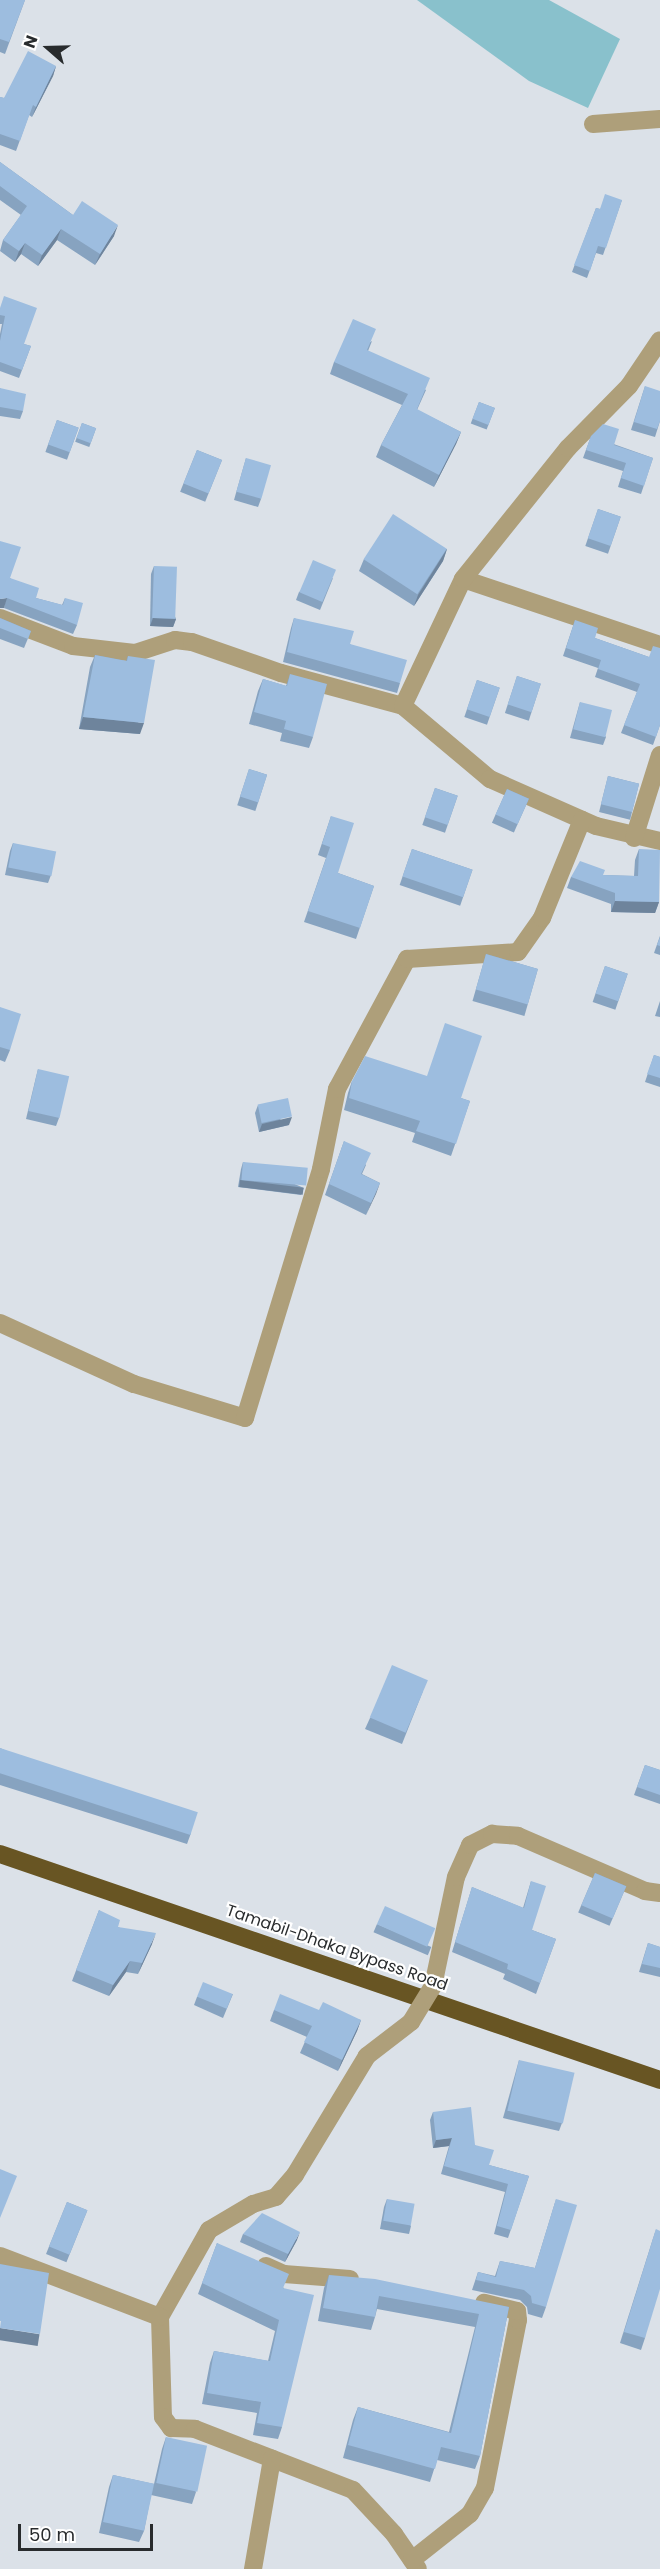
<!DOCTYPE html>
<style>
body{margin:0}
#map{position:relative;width:660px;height:2569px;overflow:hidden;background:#dbe1e8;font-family:Poppins,sans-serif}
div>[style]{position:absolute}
.water>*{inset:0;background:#89c1cc}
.street>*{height:18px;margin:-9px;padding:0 9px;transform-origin:9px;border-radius:9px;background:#ae9f7a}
.highway>*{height:18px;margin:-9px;padding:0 9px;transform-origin:9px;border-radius:9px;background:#685523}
.street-bridge>*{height:18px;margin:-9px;padding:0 9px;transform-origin:9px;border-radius:9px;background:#ae9f7a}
.wall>*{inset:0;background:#87a3c0;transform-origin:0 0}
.shaded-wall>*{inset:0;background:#6e849c;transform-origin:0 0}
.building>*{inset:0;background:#9dbddf;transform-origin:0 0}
span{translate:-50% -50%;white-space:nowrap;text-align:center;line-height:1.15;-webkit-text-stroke:4.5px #fff;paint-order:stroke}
.street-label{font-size:16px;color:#282b2d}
.north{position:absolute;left:18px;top:18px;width:60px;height:60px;-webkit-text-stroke:4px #fff;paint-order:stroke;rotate:290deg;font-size:16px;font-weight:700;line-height:24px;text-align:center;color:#282b2d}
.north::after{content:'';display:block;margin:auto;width:21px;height:27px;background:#282b2d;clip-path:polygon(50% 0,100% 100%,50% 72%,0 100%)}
.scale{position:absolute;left:18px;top:2524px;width:135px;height:27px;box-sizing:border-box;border:3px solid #282b2d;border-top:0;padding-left:8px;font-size:18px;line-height:21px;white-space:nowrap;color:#282b2d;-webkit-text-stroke:4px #fff;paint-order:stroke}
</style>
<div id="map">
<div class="water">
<i style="clip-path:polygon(417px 0,549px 0,620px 39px,588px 108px,529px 81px)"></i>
</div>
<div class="street">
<i style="left:593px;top:124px;width:67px;rotate:-4.3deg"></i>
<i style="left:463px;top:579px;width:208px;rotate:18.5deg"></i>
<i style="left:0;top:618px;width:78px;rotate:21deg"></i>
<i style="left:73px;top:646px;width:62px;rotate:6.4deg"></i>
<i style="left:135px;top:653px;width:42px;rotate:-18deg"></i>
<i style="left:175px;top:640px;width:17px;rotate:7deg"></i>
<i style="left:192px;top:642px;width:94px;rotate:19.2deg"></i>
<i style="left:281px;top:673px;width:126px;rotate:15.1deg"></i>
<i style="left:403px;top:706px;width:114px;rotate:40deg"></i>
<i style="left:490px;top:779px;width:116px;rotate:23.9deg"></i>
<i style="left:596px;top:826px;width:66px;rotate:13.2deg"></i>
<i style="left:403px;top:706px;width:140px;rotate:-64.7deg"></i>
<i style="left:463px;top:579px;width:168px;rotate:-51.3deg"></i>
<i style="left:568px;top:448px;width:87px;rotate:-45.5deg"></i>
<i style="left:629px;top:386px;width:55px;rotate:-56deg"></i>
<i style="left:634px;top:838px;width:87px;rotate:-72.6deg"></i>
<i style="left:0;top:1323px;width:147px;rotate:24.5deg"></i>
<i style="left:134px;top:1384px;width:116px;rotate:17deg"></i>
<i style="left:245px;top:1418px;width:260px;rotate:-73deg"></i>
<i style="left:321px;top:1169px;width:82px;rotate:-78.7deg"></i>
<i style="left:337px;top:1089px;width:148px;rotate:-61.7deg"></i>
<i style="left:407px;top:959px;width:111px;rotate:-3.6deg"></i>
<i style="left:518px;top:952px;width:42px;rotate:-54.8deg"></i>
<i style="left:542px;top:918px;width:106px;rotate:-67.8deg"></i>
<i style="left:433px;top:1986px;width:111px;rotate:-78.1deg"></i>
<i style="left:456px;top:1877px;width:35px;rotate:-66deg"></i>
<i style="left:470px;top:1845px;width:25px;rotate:-27deg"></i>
<i style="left:492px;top:1834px;width:26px;rotate:4deg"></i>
<i style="left:518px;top:1836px;width:138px;rotate:23.4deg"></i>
<i style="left:645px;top:1891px;width:15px;rotate:8deg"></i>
<i style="left:411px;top:2022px;width:56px;rotate:142.3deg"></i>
<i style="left:367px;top:2056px;width:139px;rotate:121.2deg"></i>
<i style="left:295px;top:2175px;width:29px;rotate:131deg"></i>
<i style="left:276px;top:2197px;width:24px;rotate:163deg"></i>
<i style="left:253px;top:2204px;width:51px;rotate:149.4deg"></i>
<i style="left:209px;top:2230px;width:100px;rotate:119.4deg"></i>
<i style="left:160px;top:2317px;width:100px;rotate:88.3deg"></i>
<i style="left:163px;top:2417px;width:14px;rotate:54deg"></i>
<i style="left:171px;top:2428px;width:24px;rotate:2deg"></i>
<i style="left:195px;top:2429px;width:169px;rotate:21.1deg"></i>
<i style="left:353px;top:2490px;width:60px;rotate:47deg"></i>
<i style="left:394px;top:2534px;width:42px;rotate:55.6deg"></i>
<i style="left:0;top:2256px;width:171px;rotate:20.9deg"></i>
<i style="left:266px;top:2266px;width:20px;rotate:24deg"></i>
<i style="left:284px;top:2274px;width:66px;rotate:4.3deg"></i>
<i style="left:412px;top:2560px;width:74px;rotate:-38.4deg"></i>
<i style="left:470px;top:2514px;width:30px;rotate:-60deg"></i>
<i style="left:485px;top:2488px;width:171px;rotate:-78.9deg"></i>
<i style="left:518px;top:2320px;width:9px;rotate:-96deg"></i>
<i style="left:517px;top:2311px;width:34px;rotate:-166deg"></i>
<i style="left:253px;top:2569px;width:112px;rotate:-80.2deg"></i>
</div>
<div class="highway">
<i style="left:0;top:1854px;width:698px;rotate:18.9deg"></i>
</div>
<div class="street-bridge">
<i style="left:411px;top:2022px;width:42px;rotate:-58.6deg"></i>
</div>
<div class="wall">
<i style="clip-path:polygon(0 0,25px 0,5px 54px,0 52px)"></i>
<i style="clip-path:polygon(56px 66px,53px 76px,32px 117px,29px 115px,16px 151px,0 145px,0 97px,4px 98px)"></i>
<i style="clip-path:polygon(0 162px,73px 215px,114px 236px,95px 265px,57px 240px,38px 266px,21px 254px,15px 262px,0 251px,3px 240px,21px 215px,0 200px)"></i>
<i style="clip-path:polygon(622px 200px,603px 255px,596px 253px,587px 278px,572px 272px,596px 208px,600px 209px)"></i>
<i style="clip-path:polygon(0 308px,24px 344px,31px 346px,19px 378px,0 371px,0 334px,2px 324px,0 324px)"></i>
<i style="clip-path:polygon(372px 341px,368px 351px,426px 390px,417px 410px,461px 432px,456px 444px,434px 487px,376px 457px,381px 445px,402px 405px,330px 374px,334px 362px)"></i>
<i style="clip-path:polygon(645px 386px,660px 421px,655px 437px,631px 430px)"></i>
<i style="clip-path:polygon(0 388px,23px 411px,20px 419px,0 416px)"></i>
<i style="left:479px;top:402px;width:17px;height:23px;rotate:21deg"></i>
<i style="left:57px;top:420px;width:23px;height:34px;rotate:20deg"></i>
<i style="left:82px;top:423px;width:15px;height:20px;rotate:20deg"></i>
<i style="clip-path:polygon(591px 436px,653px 458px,641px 494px,618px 487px,623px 471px,583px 458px)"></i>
<i style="left:197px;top:450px;width:27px;height:45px;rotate:22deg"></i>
<i style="clip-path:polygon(246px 458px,261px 499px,258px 507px,234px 500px)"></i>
<i style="left:598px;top:509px;width:24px;height:39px;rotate:19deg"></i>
<i style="clip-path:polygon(447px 549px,443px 561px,414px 606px,359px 571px,364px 559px)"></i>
<i style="clip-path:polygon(154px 566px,176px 619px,173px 627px,150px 626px,151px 574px)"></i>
<i style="clip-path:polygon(10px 578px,36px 598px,62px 605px,65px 598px,77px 625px,73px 634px,4px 608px)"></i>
<i style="clip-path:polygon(333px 578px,320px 610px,296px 600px,299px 592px)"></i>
<i style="clip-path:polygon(0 618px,31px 631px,24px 648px,0 639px)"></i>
<i style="clip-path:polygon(294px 618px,350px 644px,400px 683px,397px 693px,283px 662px,291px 628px)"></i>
<i style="clip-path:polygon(575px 620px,595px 638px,649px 657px,660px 725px,653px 745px,621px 733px,637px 692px,595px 677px,598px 668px,563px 656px)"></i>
<i style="clip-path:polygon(95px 655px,126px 661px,128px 656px,140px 734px,79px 729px,90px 667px)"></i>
<i style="clip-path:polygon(290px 674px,313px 737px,309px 748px,280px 741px,282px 733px,249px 724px,258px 691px,263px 679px,286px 686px)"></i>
<i style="left:517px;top:676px;width:25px;height:39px;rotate:18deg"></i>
<i style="left:477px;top:680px;width:24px;height:39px;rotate:19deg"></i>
<i style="clip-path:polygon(580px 702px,606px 737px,603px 745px,570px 738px)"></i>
<i style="left:249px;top:769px;width:19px;height:38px;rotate:18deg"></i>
<i style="left:608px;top:776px;width:32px;height:37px;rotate:14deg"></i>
<i style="left:435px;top:788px;width:24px;height:39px;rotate:19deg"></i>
<i style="left:507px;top:789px;width:24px;height:37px;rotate:24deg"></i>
<i style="clip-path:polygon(331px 816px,338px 873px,374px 886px,356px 939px,304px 922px,326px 858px,318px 855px)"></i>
<i style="clip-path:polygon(13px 843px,51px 875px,48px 883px,5px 875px,10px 851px)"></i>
<i style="left:412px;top:849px;width:64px;height:38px;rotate:19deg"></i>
<i style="clip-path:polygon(639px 849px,659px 902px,655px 913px,611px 912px,611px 904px,567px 888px,571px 877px,603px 875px,634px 876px,635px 860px)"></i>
<i style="clip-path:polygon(660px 936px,660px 955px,654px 953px)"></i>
<i style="left:486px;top:954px;width:54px;height:49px;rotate:16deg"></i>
<i style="left:605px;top:966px;width:24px;height:38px;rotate:19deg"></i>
<i style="clip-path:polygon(660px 1001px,660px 1017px,655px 1016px)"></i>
<i style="clip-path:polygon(0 1007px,10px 1050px,5px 1062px,0 1060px)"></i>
<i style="clip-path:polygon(654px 1055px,660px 1057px,660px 1087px,645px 1082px)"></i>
<i style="clip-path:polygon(38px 1069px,59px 1118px,56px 1126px,26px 1119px,36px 1077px)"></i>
<i style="clip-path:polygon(352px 1081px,461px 1098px,470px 1101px,451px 1156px,412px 1142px,415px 1133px,344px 1110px,348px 1093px)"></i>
<i style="clip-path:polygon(258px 1105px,289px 1125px,259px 1132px,255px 1113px)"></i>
<i style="clip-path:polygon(344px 1141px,366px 1165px,362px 1174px,380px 1183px,366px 1215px,325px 1195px)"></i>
<i style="clip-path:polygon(243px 1162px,304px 1188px,301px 1195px,238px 1187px,241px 1169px)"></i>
<i style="clip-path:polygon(423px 1691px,402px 1744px,365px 1729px,370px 1718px)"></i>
<i style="clip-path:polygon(0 1748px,191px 1833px,187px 1844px,0 1785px)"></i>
<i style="clip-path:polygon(645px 1765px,660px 1770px,660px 1804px,634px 1795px)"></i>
<i style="left:595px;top:1873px;width:34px;height:43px;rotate:23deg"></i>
<i style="clip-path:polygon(531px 1881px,532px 1930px,556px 1939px,536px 1994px,503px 1979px,505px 1974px,452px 1952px,472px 1887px,523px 1908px)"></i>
<i style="clip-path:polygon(99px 1910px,118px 1927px,152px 1944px,138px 1974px,126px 1972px,109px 1996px,72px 1981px)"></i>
<i style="left:377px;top:1924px;width:59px;height:9px;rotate:23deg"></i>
<i style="clip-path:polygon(648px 1943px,660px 1947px,660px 1977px,639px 1972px)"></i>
<i style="clip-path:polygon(233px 1994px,223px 2018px,194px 2005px,197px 1997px)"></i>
<i style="clip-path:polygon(274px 2010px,319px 2010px,361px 2020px,357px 2031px,338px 2071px,300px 2053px,307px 2037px,270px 2021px)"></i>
<i style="clip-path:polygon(519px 2060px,562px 2123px,559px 2131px,503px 2118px)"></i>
<i style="clip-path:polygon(433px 2112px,475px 2145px,489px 2165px,529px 2176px,508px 2238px,494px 2234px,505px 2192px,441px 2174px,449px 2146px,433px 2148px,430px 2120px)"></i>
<i style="clip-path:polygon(387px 2199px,411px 2226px,409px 2234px,380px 2229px,384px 2207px)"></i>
<i style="clip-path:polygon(556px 2199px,546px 2307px,542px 2318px,528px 2314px,527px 2307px,520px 2300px,472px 2290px,478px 2272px,495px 2276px,500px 2261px,535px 2268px)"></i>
<i style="left:67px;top:2202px;width:22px;height:56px;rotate:22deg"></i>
<i style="clip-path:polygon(656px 2229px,645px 2338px,641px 2350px,620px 2343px)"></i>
<i style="clip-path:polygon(243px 2234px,297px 2240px,285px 2262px,240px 2242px)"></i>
<i style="clip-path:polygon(217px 2243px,284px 2288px,282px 2427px,278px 2439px,253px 2435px,257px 2413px,202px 2404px,210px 2363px,214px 2351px,268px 2361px,275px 2331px,198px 2294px)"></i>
<i style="clip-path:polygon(329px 2275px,509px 2307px,480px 2456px,475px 2469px,437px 2460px,430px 2482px,343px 2458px,353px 2420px,358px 2407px,449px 2432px,475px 2327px,377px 2309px,375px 2317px,371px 2330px,318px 2321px,324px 2288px)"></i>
<i style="clip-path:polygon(166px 2437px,196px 2492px,192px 2504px,151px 2495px,144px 2531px,139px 2542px,99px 2533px,109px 2487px,113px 2475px,154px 2484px,162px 2449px)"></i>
</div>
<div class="shaded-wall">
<i style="clip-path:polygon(56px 66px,53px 76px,32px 117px,36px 107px)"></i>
<i style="clip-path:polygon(118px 225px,114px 236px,95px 265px,100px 254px)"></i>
<i style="clip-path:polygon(61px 229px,57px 240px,38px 266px,42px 255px)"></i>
<i style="clip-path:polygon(25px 243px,21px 254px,15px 262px,19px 251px)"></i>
<i style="clip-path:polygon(461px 432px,456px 444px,434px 487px,439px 475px)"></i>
<i style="clip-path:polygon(447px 549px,443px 561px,414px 606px,418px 595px)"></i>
<i style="clip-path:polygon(7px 598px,4px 608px,0 608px,0 599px)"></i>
<i style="clip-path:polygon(153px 618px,176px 619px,173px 627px,150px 626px)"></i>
<i style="clip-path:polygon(83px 717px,144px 723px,140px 734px,79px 729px)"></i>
<i style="clip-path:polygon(615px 901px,659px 902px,655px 913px,611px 912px)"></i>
<i style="clip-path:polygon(292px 1117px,289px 1125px,259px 1132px,262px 1124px)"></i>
<i style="left:240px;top:1180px;width:64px;height:7px;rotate:7deg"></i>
<i style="clip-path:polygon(380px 1183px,376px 1194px,366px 1215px,371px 1203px)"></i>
<i style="clip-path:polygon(156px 1933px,152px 1944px,138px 1974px,142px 1963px)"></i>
<i style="clip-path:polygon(130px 1961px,126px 1972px,109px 1996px,113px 1985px)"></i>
<i style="clip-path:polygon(361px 2020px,357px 2031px,338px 2071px,342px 2060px)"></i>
<i style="clip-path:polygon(452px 2138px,449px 2146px,433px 2148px,436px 2140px)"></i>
<i style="clip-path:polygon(300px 2232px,297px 2240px,285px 2262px,288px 2254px)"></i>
<i style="left:0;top:2328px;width:40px;height:12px;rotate:9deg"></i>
</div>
<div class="building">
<i style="clip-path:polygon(0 0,25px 0,9px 42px,0 39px)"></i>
<i style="clip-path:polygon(28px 51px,56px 66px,36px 107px,33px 105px,20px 141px,0 134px,0 97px,4px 98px)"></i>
<i style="clip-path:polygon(0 162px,73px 215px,82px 201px,118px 225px,100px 254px,61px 229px,42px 255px,25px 243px,19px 251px,3px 240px,27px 206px,0 186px)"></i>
<i style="clip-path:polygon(605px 194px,622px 200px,606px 248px,598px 246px,590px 271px,574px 265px,596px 208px,600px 209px)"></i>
<i style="clip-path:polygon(4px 296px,37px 308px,24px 344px,31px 346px,22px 370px,0 362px,0 341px,5px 316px,0 315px,0 308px)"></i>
<i style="clip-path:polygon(353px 319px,376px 329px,367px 350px,430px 378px,417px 409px,461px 432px,439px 475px,381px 445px,408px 394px,334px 362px)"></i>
<i style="clip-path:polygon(645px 386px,660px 391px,660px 421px,657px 429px,634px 422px)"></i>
<i style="clip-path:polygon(0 388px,26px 394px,23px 411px,0 407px)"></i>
<i style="left:479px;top:402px;width:17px;height:18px;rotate:21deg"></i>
<i style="left:57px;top:420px;width:23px;height:26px;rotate:20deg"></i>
<i style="left:82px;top:423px;width:15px;height:16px;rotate:20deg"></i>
<i style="clip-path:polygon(603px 424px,619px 429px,614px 445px,653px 458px,644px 486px,621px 478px,626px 463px,586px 450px,591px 436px)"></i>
<i style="left:197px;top:450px;width:27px;height:36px;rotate:22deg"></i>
<i style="left:246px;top:458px;width:26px;height:35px;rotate:16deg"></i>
<i style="left:598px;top:509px;width:24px;height:31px;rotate:19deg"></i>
<i style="left:393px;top:514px;width:64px;height:54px;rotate:33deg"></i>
<i style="clip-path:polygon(0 541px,21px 547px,10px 578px,39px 588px,36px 598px,63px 605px,65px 598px,83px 603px,77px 625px,7px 598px,0 599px)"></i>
<i style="left:313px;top:560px;width:25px;height:35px;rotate:23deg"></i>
<i style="left:154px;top:566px;width:23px;height:52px;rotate:2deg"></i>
<i style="clip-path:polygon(0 618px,31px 631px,28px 639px,0 628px)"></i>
<i style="clip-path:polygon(294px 618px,354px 631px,350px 644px,407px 660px,400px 683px,287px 652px)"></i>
<i style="clip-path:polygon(575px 620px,598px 628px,595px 638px,649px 657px,653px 646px,660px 648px,660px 725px,656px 737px,624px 725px,640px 684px,598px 669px,601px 660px,566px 648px)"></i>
<i style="clip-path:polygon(95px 655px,127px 661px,128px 656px,155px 660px,144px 723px,83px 717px)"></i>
<i style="clip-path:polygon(290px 674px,327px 684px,313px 737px,284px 729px,286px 721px,254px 712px,263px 679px,287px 686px)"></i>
<i style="left:517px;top:676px;width:25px;height:30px;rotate:18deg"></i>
<i style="left:477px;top:680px;width:24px;height:31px;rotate:19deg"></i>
<i style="left:580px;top:702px;width:33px;height:28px;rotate:14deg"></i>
<i style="left:249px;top:769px;width:19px;height:29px;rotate:18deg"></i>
<i style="left:608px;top:776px;width:32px;height:29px;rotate:14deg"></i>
<i style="left:435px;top:788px;width:24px;height:31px;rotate:19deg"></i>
<i style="left:507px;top:789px;width:24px;height:28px;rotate:24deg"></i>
<i style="clip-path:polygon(331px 816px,354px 823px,338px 873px,374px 886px,360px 928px,308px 911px,330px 847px,322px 844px)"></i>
<i style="left:13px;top:843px;width:44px;height:25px;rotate:11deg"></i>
<i style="left:412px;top:849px;width:64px;height:29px;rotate:19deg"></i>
<i style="clip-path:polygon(639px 849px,660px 850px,659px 902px,615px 901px,615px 893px,571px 877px,580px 861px,605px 870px,603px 875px,638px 876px)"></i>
<i style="clip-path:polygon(660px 937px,660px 946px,657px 945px)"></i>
<i style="left:486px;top:954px;width:54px;height:37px;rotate:16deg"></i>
<i style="left:605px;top:966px;width:24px;height:29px;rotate:19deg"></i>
<i style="clip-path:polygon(0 1007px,21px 1014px,10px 1050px,0 1047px)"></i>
<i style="clip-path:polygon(445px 1023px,482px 1036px,461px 1098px,470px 1101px,456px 1144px,416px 1131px,420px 1121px,349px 1098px,352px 1081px,365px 1056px,427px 1076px)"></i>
<i style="clip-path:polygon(654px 1055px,660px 1057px,660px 1078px,647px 1074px)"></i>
<i style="left:38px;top:1069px;width:32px;height:43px;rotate:13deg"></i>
<i style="left:288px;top:1098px;width:19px;height:31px;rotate:78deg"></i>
<i style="clip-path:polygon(344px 1141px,371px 1153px,361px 1174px,380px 1183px,371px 1203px,329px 1184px)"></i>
<i style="left:243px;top:1162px;width:65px;height:18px;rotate:5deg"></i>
<i style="left:392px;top:1665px;width:39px;height:57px;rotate:23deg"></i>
<i style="left:0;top:1748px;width:208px;height:24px;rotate:18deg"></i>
<i style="clip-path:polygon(645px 1765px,660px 1770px,660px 1795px,637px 1787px)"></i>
<i style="left:595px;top:1873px;width:34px;height:35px;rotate:23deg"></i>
<i style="clip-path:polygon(531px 1881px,546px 1886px,532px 1930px,556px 1939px,540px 1983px,507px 1969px,508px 1964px,455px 1942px,472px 1887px,524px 1908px)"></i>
<i style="left:385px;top:1906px;width:55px;height:20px;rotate:24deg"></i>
<i style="clip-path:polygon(99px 1910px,120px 1920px,118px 1927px,156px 1933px,142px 1963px,130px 1961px,113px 1985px,76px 1970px)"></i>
<i style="clip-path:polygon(648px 1943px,660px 1947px,660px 1968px,642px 1964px)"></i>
<i style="left:203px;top:1982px;width:32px;height:16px;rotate:22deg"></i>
<i style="clip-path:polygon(280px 1994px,319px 2010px,323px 2002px,361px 2020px,342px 2060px,304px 2042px,312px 2026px,274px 2010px)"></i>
<i style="left:519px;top:2060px;width:57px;height:52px;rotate:13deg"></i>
<i style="clip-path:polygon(471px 2107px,475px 2145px,494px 2150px,489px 2165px,529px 2176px,511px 2230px,497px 2226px,508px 2184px,444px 2166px,452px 2138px,436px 2140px,433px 2112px)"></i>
<i style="clip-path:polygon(0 2169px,17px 2176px,0 2218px)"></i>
<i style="left:387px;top:2199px;width:28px;height:22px;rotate:10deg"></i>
<i style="clip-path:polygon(556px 2199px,577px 2205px,546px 2307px,532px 2303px,531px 2296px,524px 2290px,476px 2280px,478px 2272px,496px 2277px,500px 2261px,535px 2268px)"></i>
<i style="left:67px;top:2202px;width:22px;height:48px;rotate:22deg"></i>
<i style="clip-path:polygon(262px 2213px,300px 2232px,288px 2254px,243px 2234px)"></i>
<i style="clip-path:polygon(656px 2229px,660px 2231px,660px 2289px,645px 2338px,624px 2332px)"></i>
<i style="clip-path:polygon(217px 2243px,289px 2274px,283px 2288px,314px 2295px,282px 2427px,257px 2423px,261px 2402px,207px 2393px,214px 2351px,270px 2361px,279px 2320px,202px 2283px)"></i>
<i style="clip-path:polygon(0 2264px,49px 2273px,40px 2334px,0 2328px,1px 2321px,0 2321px)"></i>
<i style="clip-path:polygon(329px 2275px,375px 2279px,509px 2307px,480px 2456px,441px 2447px,435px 2469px,348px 2445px,358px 2407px,451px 2433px,479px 2314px,379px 2296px,375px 2317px,323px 2308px)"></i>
<i style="left:166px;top:2437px;width:42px;height:47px;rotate:12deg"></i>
<i style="left:113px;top:2475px;width:42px;height:48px;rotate:12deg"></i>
</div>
<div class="street-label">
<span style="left:337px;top:1948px;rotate:19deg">Tamabil-Dhaka Bypass Road</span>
</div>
<div class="north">N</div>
<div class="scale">50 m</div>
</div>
